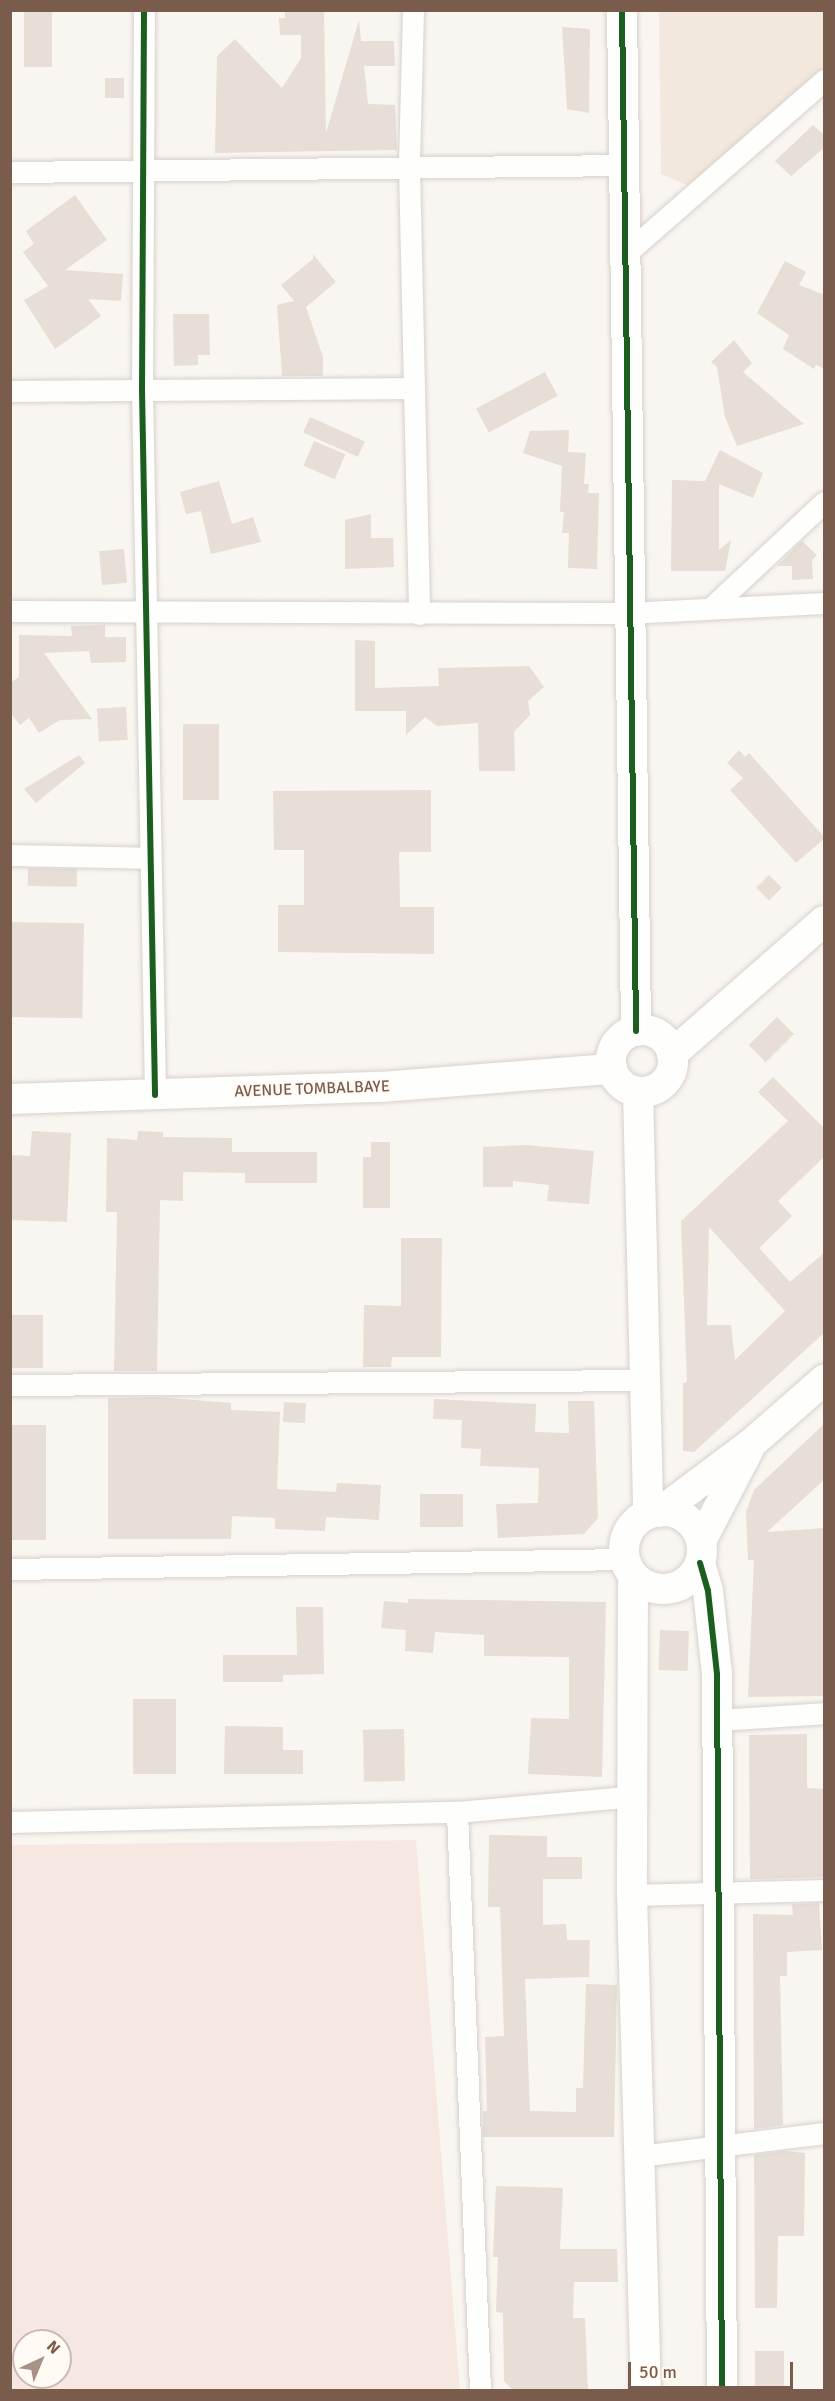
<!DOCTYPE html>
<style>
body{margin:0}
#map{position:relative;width:835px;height:2401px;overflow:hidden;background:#f9f5f0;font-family:Signika,sans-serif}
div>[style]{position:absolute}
.residential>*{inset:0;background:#f2e8de}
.commercial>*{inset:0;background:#f6e8e1}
.building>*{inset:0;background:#e6ded7;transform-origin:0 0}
.roads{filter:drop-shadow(0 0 2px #d7d1cb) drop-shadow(0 0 2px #d7d1cb)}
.street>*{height:21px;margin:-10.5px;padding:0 10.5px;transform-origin:10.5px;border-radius:10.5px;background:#fefefd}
.secondary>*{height:30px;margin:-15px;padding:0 15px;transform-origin:15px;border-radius:15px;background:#fefefd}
.secondary>.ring{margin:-15px;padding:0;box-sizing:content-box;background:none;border:30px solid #fefefd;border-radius:50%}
.cycleway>*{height:6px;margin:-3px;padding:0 3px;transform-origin:3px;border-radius:3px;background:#1b5e20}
span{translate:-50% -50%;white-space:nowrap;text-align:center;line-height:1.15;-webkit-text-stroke:4.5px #fffaf3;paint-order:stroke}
.street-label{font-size:16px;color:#7a5c4d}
.frame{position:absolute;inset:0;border:12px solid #7a5c4d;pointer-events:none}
.north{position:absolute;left:12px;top:2329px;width:60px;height:60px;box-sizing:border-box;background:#fffaf3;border:2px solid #cabbb1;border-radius:50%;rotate:44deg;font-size:16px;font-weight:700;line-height:24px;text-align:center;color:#7a5c4d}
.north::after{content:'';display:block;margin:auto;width:21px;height:27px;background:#a69286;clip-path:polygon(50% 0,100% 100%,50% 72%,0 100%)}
.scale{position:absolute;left:628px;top:2362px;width:165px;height:27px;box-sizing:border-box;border:3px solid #7a5c4d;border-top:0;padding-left:8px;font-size:18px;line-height:21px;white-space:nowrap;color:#7a5c4d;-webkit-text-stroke:4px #fffaf3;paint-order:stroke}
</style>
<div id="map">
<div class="residential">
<i style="clip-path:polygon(659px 11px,824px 11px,824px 67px,689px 186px,661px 174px)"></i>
</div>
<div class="commercial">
<i style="clip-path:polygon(evenodd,416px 1840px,460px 2390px,11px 2390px,11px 1845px,416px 1840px,24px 2341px,60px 2341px,60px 2377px,24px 2377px,24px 2341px)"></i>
</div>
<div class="building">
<i style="left:24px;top:10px;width:28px;height:57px"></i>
<i style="clip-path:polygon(285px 10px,324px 10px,326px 133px,359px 20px,361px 41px,394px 41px,395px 66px,364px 66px,368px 104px,395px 105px,397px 150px,215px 153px,217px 56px,235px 39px,282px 88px,301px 58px,301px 35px,280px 35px,279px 18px,285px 18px)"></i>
<i style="clip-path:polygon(562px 27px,590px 29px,589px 113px,567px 109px)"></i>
<i style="left:105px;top:78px;width:19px;height:20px"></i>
<i style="clip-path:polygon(813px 125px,825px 136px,825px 147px,791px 176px,775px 161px)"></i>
<i style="clip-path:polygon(75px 195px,107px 240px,65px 270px,123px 274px,121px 301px,88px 299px,101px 316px,55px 349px,24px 300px,48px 286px,23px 252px,34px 244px,26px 231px)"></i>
<i style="clip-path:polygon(313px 254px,336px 282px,306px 307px,323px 357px,323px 376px,282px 376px,277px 305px,294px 301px,281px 285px,313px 259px)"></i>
<i style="clip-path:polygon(785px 261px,806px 272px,799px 285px,825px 295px,825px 369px,816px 365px,814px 369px,783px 349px,789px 335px,757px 313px)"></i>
<i style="clip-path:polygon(173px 314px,209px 314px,210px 355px,198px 355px,198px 365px,174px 366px)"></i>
<i style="clip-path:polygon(734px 340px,752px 363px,743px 372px,804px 424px,737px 446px,725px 417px,717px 367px,711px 362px)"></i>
<i style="left:545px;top:372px;width:27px;height:78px;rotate:62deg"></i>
<i style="left:310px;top:417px;width:60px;height:17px;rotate:24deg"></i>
<i style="clip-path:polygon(569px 430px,568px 452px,586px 453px,584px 484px,589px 484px,588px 493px,599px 493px,597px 569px,568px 568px,569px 533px,562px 533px,564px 512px,560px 512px,562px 466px,523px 453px,530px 431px)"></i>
<i style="left:314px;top:441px;width:34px;height:27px;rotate:23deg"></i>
<i style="clip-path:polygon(720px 450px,763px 473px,753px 498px,719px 484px,719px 550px,731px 540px,725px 571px,671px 571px,672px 480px,705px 481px)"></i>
<i style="clip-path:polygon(219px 481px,232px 524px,253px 517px,261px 542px,211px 554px,201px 511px,186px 514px,180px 492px)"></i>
<i style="clip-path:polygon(371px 514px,371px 538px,393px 538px,394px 567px,345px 569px,345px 520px)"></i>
<i style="clip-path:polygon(802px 541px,817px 555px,812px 560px,813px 579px,792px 580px,792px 566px,777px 566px)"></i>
<i style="left:124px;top:549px;width:34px;height:25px;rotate:85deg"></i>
<i style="clip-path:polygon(105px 625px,105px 637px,126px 637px,126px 662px,91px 663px,89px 651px,44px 653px,92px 719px,60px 720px,39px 733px,29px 718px,20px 725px,10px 712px,10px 683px,19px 677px,19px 635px,72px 636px,71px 626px)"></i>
<i style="clip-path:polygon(355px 640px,375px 641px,375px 688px,439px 686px,438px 668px,529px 666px,544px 687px,528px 701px,530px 715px,514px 732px,515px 771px,479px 771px,478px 723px,437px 726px,425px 717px,406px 735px,406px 711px,355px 711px)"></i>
<i style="left:126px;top:707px;width:33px;height:29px;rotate:87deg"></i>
<i style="left:183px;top:724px;width:36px;height:76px"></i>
<i style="clip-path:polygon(739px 750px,745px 757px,749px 753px,825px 838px,796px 863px,730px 790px,743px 778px,727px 763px)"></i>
<i style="clip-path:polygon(79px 755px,85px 763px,36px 803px,24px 789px)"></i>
<i style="clip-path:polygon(431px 790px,431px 852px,399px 852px,400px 907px,434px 907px,434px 954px,278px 952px,278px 905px,304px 905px,304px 850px,274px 850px,273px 791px)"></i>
<i style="left:28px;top:868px;width:49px;height:18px;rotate:1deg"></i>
<i style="left:769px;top:875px;width:18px;height:18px;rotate:45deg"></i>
<i style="left:10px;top:922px;width:74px;height:95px;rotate:1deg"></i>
<i style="left:777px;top:1017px;width:24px;height:40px;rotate:45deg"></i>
<i style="clip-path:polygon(evenodd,773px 1077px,825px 1129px,825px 1156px,778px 1201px,792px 1216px,759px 1248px,790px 1282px,825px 1252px,825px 1332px,694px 1452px,683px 1451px,683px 1383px,687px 1382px,681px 1221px,788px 1121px,758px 1092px,773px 1077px,709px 1227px,785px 1311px,735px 1360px,731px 1325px,707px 1325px,709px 1227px)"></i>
<i style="clip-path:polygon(32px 1131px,71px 1133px,67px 1222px,10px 1220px,10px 1155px,30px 1156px)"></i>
<i style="clip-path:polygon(138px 1131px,163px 1132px,163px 1137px,232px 1138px,232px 1152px,317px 1152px,317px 1183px,245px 1183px,245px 1173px,183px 1172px,183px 1201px,160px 1200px,157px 1371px,114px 1371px,117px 1212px,106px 1212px,107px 1138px,137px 1140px)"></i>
<i style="clip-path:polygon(371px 1142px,390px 1142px,390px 1208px,363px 1208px,363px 1157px,371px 1157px)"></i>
<i style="clip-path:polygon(526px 1145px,594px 1151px,589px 1204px,547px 1201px,549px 1185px,513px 1181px,513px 1187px,483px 1187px,483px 1147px)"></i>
<i style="clip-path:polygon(401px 1238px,442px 1238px,441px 1357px,392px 1357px,391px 1367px,363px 1367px,364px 1305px,401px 1306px)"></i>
<i style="left:10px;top:1315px;width:33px;height:53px"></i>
<i style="clip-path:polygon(157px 1397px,231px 1403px,231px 1410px,280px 1412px,277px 1489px,336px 1492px,337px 1483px,381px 1485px,379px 1520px,326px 1517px,325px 1531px,275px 1529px,275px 1518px,232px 1516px,231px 1539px,108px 1539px,108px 1398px)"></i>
<i style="clip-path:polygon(434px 1399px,536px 1404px,535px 1432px,569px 1433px,568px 1401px,594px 1401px,598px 1518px,584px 1534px,498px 1538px,496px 1504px,538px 1503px,539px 1468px,480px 1466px,481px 1449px,461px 1448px,462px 1420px,433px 1419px)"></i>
<i style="left:284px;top:1402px;width:22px;height:20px;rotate:3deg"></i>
<i style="clip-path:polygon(825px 1423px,825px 1479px,767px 1532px,825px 1528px,825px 1696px,748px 1697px,754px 1560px,748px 1560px,746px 1512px,754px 1490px)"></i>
<i style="left:10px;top:1425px;width:36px;height:115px"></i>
<i style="left:420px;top:1494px;width:43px;height:33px"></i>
<i style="clip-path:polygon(408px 1599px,606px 1602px,602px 1777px,528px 1774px,531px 1718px,569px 1719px,569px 1657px,484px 1656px,484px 1635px,435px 1632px,433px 1653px,405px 1651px,406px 1630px,381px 1628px,384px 1601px,408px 1603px)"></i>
<i style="clip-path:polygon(296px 1607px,323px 1607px,324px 1674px,283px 1675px,283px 1682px,223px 1682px,223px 1655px,297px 1655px)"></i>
<i style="left:660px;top:1630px;width:29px;height:40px;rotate:2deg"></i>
<i style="left:133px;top:1699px;width:43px;height:75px"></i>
<i style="clip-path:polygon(225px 1726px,283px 1727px,283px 1750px,303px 1750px,303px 1774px,224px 1774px)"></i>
<i style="left:404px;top:1729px;width:52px;height:41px;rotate:89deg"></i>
<i style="clip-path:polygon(807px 1734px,807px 1788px,825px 1789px,825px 1877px,750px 1879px,749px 1735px)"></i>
<i style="clip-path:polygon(489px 1835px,547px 1836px,547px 1857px,582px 1857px,582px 1879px,543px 1879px,543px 1925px,566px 1924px,567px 1940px,590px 1940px,589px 1977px,525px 1979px,530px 2111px,576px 2112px,576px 2088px,583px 2088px,586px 1984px,617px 1985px,614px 2137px,483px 2137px,483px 2111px,487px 2111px,485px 2037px,504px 2036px,500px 1907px,488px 1907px)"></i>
<i style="clip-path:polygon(819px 1903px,822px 1950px,787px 1952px,787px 1976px,780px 1976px,783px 2125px,754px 2129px,753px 1914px,793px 1915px,792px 1904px)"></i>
<i style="clip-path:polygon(784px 2151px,805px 2153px,804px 2236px,778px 2236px,777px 2308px,755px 2308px,754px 2155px)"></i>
<i style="clip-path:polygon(496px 2186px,563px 2188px,560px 2249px,617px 2249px,618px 2282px,574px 2282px,573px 2318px,585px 2318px,588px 2391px,514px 2391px,504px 2381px,503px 2313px,496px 2312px,498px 2257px,493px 2257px)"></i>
<i style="left:784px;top:2351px;width:40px;height:29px;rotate:90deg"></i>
</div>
<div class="roads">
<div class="street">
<i style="left:144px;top:10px;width:380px;rotate:90.3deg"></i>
<i style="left:142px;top:390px;width:705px;rotate:88.94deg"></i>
<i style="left:413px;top:10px;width:157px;rotate:91.5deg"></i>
<i style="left:409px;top:167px;width:447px;rotate:88.7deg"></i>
<i style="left:10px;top:172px;width:615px;rotate:-0.65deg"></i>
<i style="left:622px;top:257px;width:269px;rotate:-41.2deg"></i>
<i style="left:10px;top:391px;width:403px;rotate:-0.4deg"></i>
<i style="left:713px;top:606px;width:152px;rotate:-43.1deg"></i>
<i style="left:10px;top:611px;width:617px;rotate:0.19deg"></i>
<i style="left:627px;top:613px;width:197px;rotate:-2.9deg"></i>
<i style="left:10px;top:855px;width:138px;rotate:1.2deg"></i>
<i style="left:10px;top:1385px;width:633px;rotate:-0.45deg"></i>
<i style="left:10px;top:1569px;width:615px;rotate:-0.93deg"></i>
<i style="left:717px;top:1720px;width:107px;rotate:-3.7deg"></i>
<i style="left:457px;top:1812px;width:578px;rotate:87.72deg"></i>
<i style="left:10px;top:1822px;width:447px;rotate:-1.3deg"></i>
<i style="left:457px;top:1812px;width:179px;rotate:-5.1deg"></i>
<i style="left:632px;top:1895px;width:192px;rotate:-1.5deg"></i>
<i style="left:639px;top:2156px;width:186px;rotate:-7.1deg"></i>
</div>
<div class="secondary">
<i style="left:622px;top:10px;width:1021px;rotate:89.21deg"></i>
<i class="ring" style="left:611px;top:1030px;width:32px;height:32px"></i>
<i style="left:672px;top:1054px;width:202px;rotate:-41.2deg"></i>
<i style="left:638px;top:1092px;width:422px;rotate:88.6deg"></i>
<i style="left:10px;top:1099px;width:371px;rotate:-1.9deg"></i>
<i style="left:381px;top:1087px;width:232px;rotate:-4.5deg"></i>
<i class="ring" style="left:624px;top:1511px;width:48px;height:48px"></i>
<i style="left:660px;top:1512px;width:115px;rotate:-36.9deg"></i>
<i style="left:752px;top:1443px;width:96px;rotate:-41.2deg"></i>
<i style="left:701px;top:1541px;width:102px;rotate:-62.4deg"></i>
<i style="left:700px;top:1563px;width:29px;rotate:74deg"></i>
<i style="left:708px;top:1591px;width:83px;rotate:83.8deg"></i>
<i style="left:717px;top:1674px;width:716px;rotate:89.6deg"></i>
<i style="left:633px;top:1576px;width:319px;rotate:90.2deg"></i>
<i style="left:632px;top:1895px;width:495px;rotate:88.4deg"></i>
</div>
</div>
<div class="cycleway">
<i style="left:144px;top:10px;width:380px;rotate:90.3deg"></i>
<i style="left:142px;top:390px;width:705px;rotate:88.94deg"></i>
<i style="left:622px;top:10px;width:1021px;rotate:89.21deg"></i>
<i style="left:700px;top:1563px;width:29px;rotate:74deg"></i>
<i style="left:708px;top:1591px;width:83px;rotate:83.8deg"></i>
<i style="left:717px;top:1674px;width:716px;rotate:89.6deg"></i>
</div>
<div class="street-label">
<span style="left:312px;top:1089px;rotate:-2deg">AVENUE TOMBALBAYE</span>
</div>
<div class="frame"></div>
<div class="north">N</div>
<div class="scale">50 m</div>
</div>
